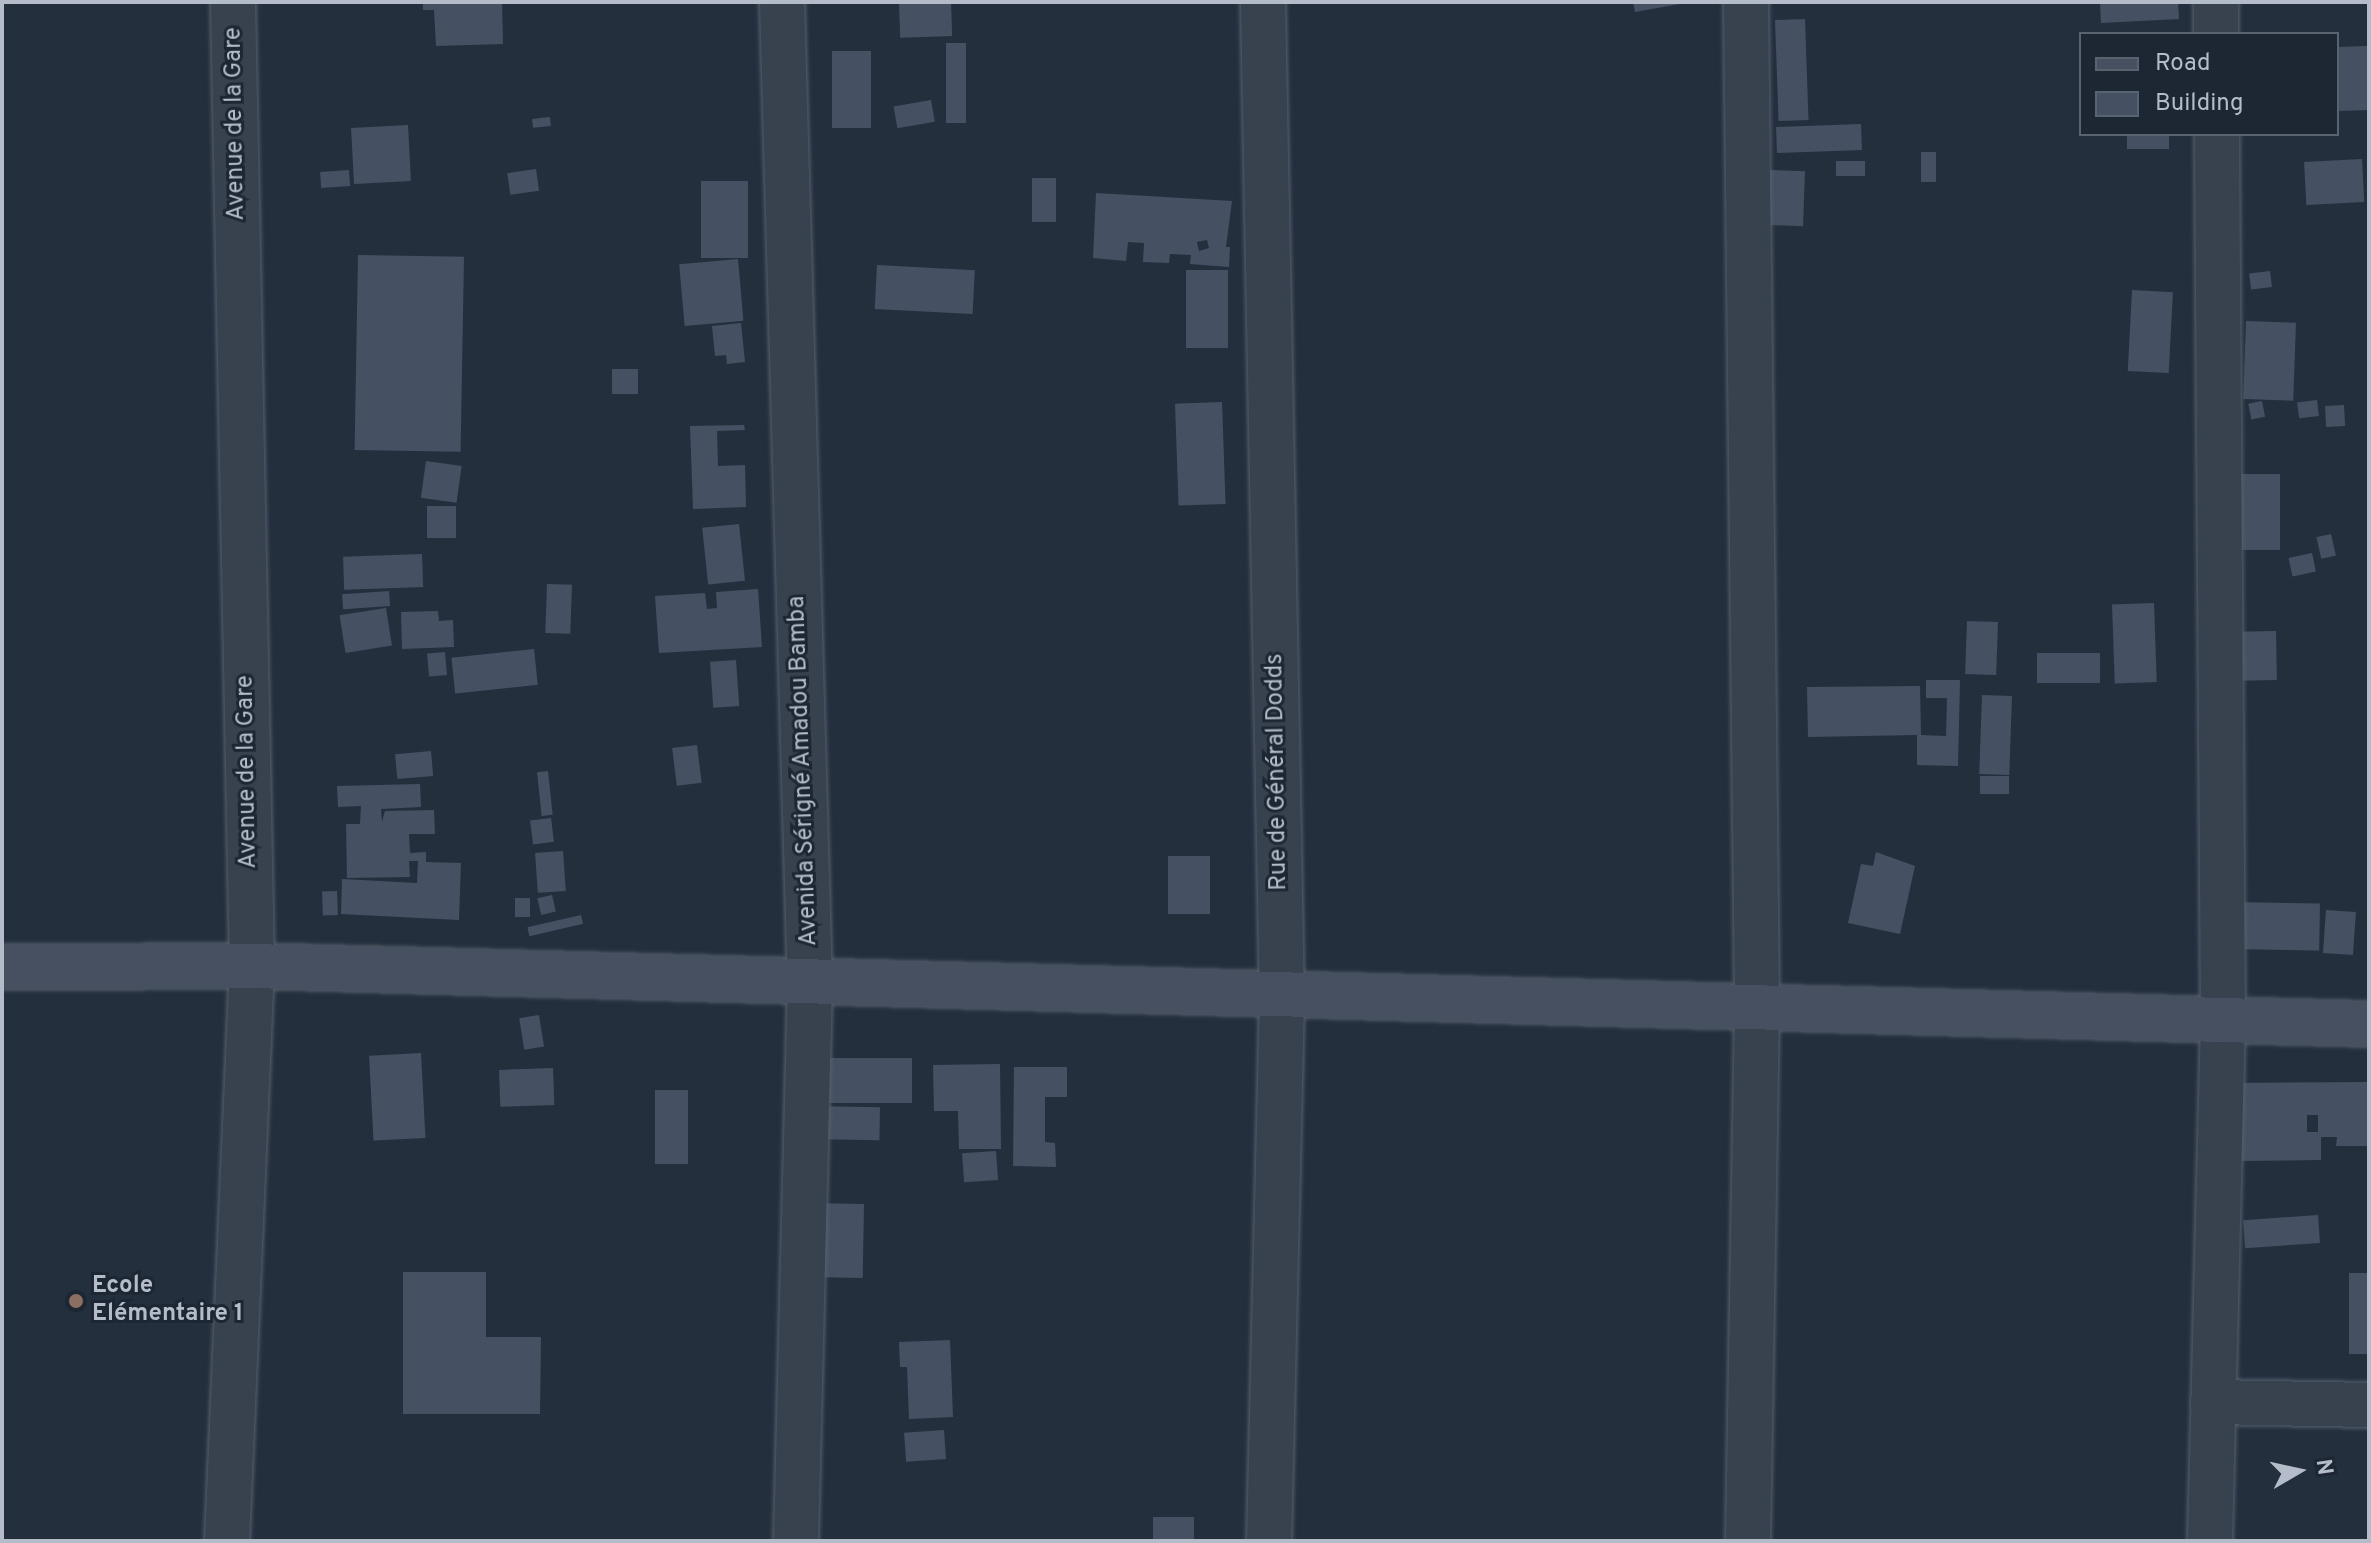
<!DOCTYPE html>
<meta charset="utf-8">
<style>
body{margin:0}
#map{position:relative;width:2371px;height:1543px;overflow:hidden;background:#242f3e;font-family:Overpass,sans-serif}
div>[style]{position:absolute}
.building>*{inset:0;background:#455162;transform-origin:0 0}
.roads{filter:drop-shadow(0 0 2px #565f6c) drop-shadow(0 0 2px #565f6c)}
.minor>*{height:44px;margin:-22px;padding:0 22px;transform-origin:22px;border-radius:22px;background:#38414e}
.tertiary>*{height:44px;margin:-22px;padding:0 22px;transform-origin:22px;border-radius:22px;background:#38414e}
.secondary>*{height:44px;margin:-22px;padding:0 22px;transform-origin:22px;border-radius:22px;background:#465061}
.dots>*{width:22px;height:22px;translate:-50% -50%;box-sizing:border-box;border:4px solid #1d2633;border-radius:50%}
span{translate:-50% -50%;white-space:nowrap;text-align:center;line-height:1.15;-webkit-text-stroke:6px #1d2633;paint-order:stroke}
.street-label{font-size:24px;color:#b4bcc9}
.poi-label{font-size:24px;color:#b4bcc9;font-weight:700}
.left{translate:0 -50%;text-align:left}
.frame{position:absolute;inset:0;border:4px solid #b4bcc9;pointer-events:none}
.legend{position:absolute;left:2079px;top:32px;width:260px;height:104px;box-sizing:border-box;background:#1d2633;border:2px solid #59626f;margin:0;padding:10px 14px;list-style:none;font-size:24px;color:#b4bcc9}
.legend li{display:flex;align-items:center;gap:16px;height:40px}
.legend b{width:40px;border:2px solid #59626f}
.north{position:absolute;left:2259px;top:1431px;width:80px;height:80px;-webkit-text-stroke:6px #1d2633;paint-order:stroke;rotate:81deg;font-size:22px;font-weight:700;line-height:32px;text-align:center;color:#b4bcc9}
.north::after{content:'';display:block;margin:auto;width:28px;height:36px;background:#b4bcc9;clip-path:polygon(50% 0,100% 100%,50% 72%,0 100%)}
</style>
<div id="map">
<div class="building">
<i style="clip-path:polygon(423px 2px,502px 2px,503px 44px,436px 46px,434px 10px,423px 10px)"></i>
<i style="left:951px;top:2px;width:34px;height:52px;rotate:88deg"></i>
<i style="clip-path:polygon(1633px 2px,1680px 2px,1680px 4px,1635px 12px)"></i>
<i style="clip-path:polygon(2100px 2px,2178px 2px,2179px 19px,2101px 23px)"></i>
<i style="left:1805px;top:19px;width:101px;height:30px;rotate:88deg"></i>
<i style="left:946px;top:43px;width:20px;height:80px"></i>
<i style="left:2367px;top:46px;width:64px;height:30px;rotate:88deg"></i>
<i style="left:832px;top:51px;width:39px;height:77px"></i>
<i style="left:931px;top:100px;width:22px;height:38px;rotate:80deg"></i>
<i style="left:550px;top:117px;width:9px;height:18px;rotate:84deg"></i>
<i style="left:1861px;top:124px;width:26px;height:85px;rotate:88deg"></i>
<i style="left:408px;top:125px;width:56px;height:57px;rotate:87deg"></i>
<i style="left:2127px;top:134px;width:42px;height:15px"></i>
<i style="left:1921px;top:152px;width:15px;height:30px"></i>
<i style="left:2362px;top:159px;width:43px;height:58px;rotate:87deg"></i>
<i style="left:1865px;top:161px;width:15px;height:29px;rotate:90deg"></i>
<i style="left:536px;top:169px;width:22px;height:29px;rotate:82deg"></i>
<i style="left:349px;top:170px;width:16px;height:29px;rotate:86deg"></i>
<i style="left:1770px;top:170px;width:35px;height:55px;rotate:2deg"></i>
<i style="left:1032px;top:178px;width:24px;height:44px"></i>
<i style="left:701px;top:181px;width:47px;height:77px"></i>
<i style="clip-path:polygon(evenodd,1096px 193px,1232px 201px,1226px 247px,1230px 247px,1229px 267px,1190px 264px,1191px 255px,1170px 254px,1169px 263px,1143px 262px,1144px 243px,1128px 242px,1126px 261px,1093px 258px,1096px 193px,1207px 240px,1209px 248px,1199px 251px,1197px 242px,1207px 240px)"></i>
<i style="left:358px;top:255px;width:106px;height:195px;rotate:1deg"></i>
<i style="left:738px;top:259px;width:62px;height:59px;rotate:85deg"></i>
<i style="left:877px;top:265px;width:98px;height:44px;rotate:3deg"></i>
<i style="left:1186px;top:270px;width:42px;height:78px"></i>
<i style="left:2270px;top:271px;width:16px;height:21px;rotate:83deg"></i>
<i style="left:2132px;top:290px;width:41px;height:81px;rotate:3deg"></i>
<i style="left:2246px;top:321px;width:50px;height:78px;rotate:2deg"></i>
<i style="clip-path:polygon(741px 323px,745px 362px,727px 364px,726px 355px,715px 356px,712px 326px)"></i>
<i style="left:612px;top:369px;width:26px;height:25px"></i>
<i style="left:2317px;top:400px;width:16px;height:20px;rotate:83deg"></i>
<i style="left:2262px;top:401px;width:16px;height:14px;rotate:79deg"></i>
<i style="left:1222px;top:402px;width:102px;height:47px;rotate:88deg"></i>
<i style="left:2344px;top:405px;width:21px;height:19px;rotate:87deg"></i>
<i style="clip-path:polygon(744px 425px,745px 430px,717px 431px,718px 466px,745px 465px,746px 507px,693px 509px,690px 426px)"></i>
<i style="left:426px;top:461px;width:36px;height:37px;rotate:8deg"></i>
<i style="left:2240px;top:474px;width:40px;height:76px"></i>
<i style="left:427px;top:506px;width:29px;height:32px"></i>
<i style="left:739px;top:524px;width:57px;height:37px;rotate:84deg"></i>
<i style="left:2331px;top:534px;width:22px;height:15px;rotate:77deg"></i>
<i style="left:2312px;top:553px;width:19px;height:24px;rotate:78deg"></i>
<i style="left:422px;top:554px;width:33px;height:79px;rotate:88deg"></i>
<i style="left:547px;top:584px;width:25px;height:49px;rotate:2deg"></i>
<i style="clip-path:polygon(758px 589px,762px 647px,659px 653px,655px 596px,705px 593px,707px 609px,717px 608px,716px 592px)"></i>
<i style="left:389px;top:591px;width:15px;height:47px;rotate:86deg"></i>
<i style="left:2154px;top:603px;width:79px;height:42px;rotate:88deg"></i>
<i style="left:386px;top:608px;width:38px;height:47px;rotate:81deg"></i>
<i style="clip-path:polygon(438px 611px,439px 621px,453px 620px,454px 647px,402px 649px,401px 612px)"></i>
<i style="left:1967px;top:621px;width:31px;height:53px;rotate:2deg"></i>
<i style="left:2276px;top:631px;width:49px;height:41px;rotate:89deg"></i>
<i style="left:534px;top:649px;width:36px;height:83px;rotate:84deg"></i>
<i style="left:445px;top:652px;width:23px;height:18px;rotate:85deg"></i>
<i style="left:2037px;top:653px;width:63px;height:30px"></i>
<i style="left:736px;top:660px;width:46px;height:26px;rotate:86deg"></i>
<i style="clip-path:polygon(1926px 680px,1960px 680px,1958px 766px,1917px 765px,1917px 735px,1808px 737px,1807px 687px,1920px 686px,1921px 735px,1946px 736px,1947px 698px,1926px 698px)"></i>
<i style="left:1982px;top:695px;width:30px;height:79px;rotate:2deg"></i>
<i style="left:697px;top:745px;width:38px;height:25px;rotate:83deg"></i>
<i style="left:431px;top:751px;width:25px;height:36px;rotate:85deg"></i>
<i style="left:548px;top:771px;width:44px;height:11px;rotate:84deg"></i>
<i style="left:2009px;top:776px;width:18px;height:29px;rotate:90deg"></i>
<i style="clip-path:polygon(420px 784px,421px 807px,381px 809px,382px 822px,385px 811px,434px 810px,435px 834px,409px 834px,410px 853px,426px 852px,426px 862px,461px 863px,459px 920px,341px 914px,342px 879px,417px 883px,418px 861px,409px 861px,410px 877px,347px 878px,346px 824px,360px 824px,361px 806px,338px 807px,337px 786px)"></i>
<i style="left:551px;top:818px;width:24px;height:21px;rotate:83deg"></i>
<i style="left:563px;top:851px;width:40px;height:28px;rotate:86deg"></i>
<i style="clip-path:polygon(1876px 852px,1915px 866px,1900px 934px,1848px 923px,1861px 864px,1873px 866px)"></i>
<i style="left:1168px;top:856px;width:42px;height:58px"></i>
<i style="left:337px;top:891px;width:24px;height:15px;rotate:88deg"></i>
<i style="left:552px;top:895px;width:17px;height:15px;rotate:77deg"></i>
<i style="left:515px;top:898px;width:15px;height:19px"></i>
<i style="left:2232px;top:902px;width:88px;height:47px;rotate:1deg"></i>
<i style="left:2326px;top:910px;width:30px;height:43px;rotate:4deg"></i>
<i style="left:581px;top:915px;width:9px;height:55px;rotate:77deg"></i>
<i style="left:539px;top:1015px;width:32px;height:20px;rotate:81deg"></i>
<i style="left:421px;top:1053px;width:85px;height:52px;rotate:87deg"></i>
<i style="left:817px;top:1058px;width:95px;height:45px"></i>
<i style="clip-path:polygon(1000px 1064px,1001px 1149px,959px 1149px,958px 1111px,934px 1111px,933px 1065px)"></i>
<i style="clip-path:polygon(1014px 1067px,1067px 1067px,1067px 1097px,1045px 1097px,1045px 1142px,1055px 1143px,1056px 1167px,1013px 1166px)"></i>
<i style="left:553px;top:1068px;width:37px;height:54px;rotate:88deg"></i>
<i style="clip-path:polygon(evenodd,2369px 1082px,2369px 1146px,2336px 1146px,2337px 1137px,2321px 1137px,2321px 1160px,2236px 1161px,2235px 1083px,2369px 1082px,2307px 1115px,2318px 1115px,2318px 1132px,2307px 1132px,2307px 1115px)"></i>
<i style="left:655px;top:1090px;width:33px;height:74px"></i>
<i style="left:812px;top:1106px;width:68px;height:33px;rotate:1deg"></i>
<i style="left:996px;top:1151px;width:29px;height:34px;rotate:86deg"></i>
<i style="left:810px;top:1203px;width:54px;height:74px;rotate:1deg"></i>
<i style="left:2318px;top:1215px;width:28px;height:75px;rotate:86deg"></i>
<i style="clip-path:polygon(403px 1272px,486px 1272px,486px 1337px,541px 1337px,540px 1414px,403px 1414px)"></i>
<i style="left:2369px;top:1273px;width:81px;height:20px;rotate:90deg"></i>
<i style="clip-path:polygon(950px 1340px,953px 1417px,909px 1419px,907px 1367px,900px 1367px,899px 1342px)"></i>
<i style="left:944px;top:1430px;width:29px;height:40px;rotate:86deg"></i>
<i style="left:1153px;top:1517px;width:41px;height:24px"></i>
</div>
<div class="roads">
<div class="minor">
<i style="left:782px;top:2px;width:981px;rotate:88.37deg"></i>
<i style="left:810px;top:983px;width:558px;rotate:91.44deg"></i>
<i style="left:1263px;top:2px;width:996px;rotate:88.91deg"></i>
<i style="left:1282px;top:998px;width:543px;rotate:91.37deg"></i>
<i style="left:1746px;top:2px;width:1006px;rotate:89.37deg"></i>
<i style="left:1757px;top:1008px;width:533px;rotate:90.97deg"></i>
<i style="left:2216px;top:2px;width:32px;rotate:90deg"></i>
<i style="left:2213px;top:1402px;width:156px;rotate:1.1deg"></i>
<i style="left:2210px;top:1541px;width:520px;rotate:-88.57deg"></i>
<i style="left:2223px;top:1021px;width:887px;rotate:-90.39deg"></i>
</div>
<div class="tertiary">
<i style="left:227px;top:1541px;width:576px;rotate:-87.51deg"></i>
<i style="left:252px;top:966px;width:964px;rotate:-91.13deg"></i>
</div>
<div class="secondary">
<i style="left:2px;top:967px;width:250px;rotate:-0.2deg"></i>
<i style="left:252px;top:966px;width:2118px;rotate:1.57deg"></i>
</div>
</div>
<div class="dots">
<i style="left:76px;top:1301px;background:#8d6e63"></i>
</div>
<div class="street-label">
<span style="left:236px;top:124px;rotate:-91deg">Avenue de la Gare</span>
<span style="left:804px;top:771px;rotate:-92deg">Avenida Sérigné Amadou Bamba</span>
<span style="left:248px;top:772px;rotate:-91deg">Avenue de la Gare</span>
<span style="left:1278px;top:772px;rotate:-91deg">Rue de Général Dodds</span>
</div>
<div class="poi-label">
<span class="left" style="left:92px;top:1301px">Ecole<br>Elémentaire 1</span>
</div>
<div class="frame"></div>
<ul class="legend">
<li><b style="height:10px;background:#465061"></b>Road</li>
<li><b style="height:22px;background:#455162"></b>Building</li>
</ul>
<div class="north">N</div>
</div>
